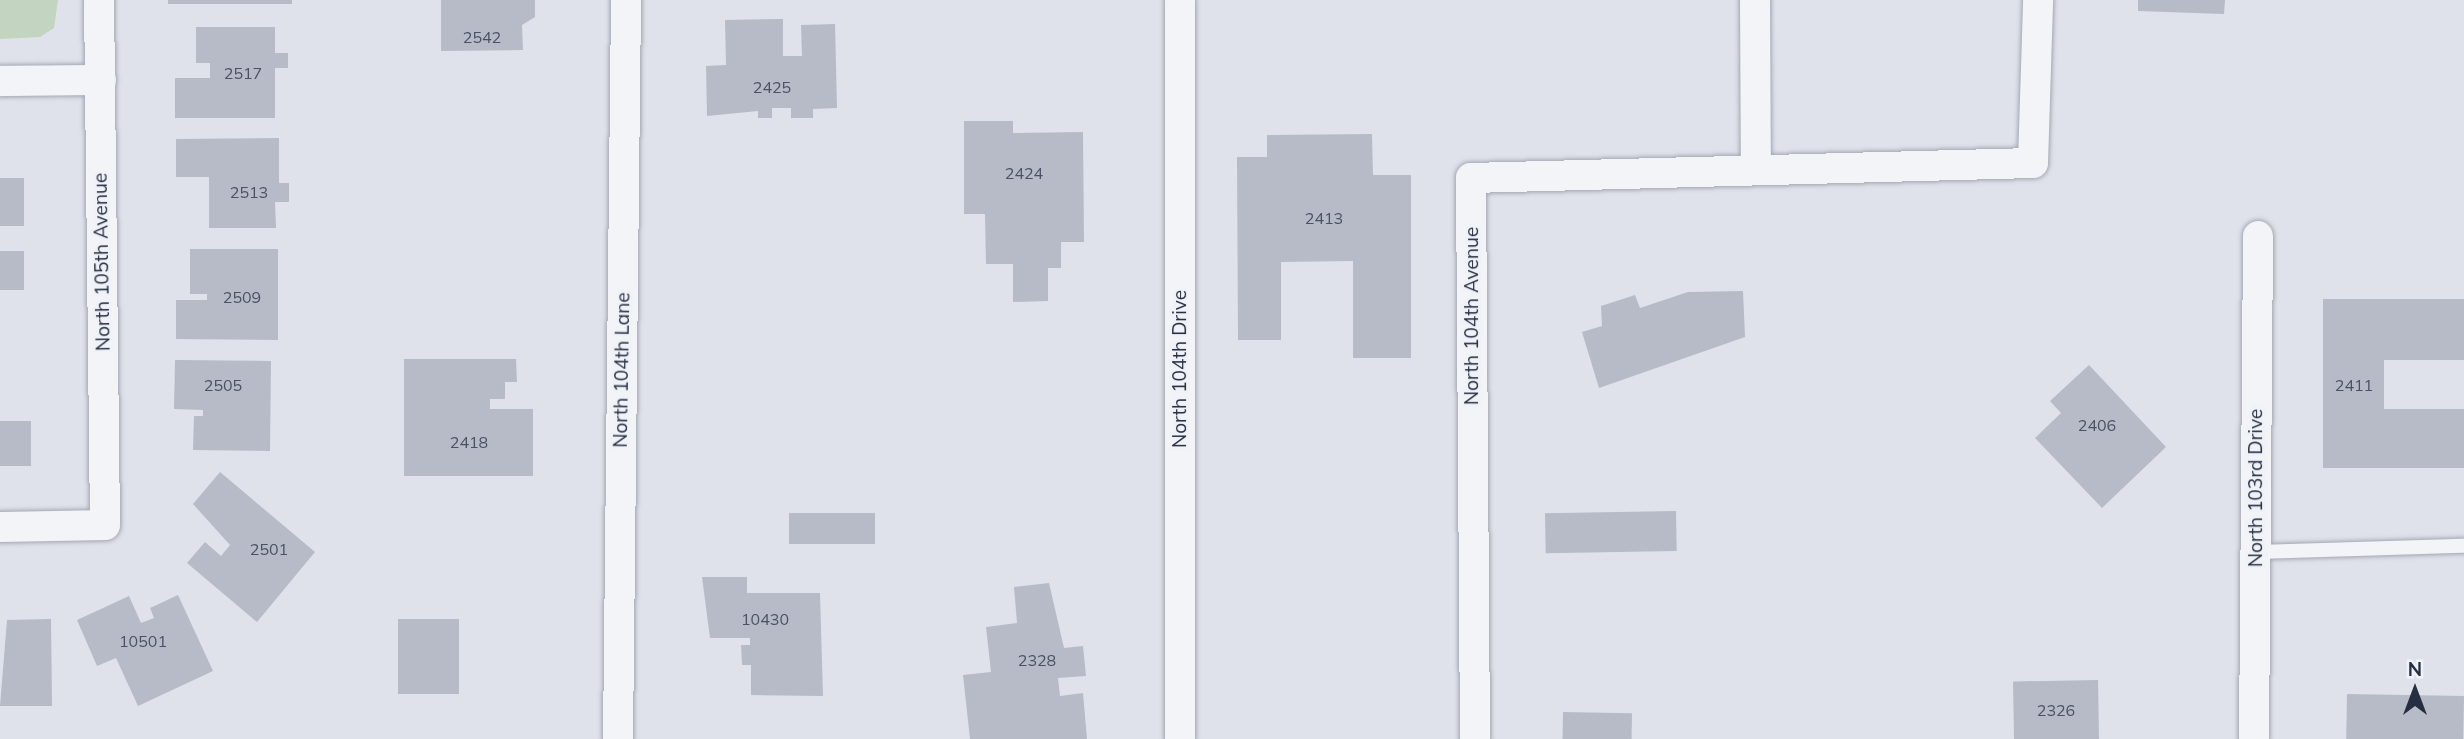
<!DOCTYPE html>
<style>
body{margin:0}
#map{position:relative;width:2464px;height:739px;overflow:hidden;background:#dfe2ea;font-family:Mulish,sans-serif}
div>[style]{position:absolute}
.green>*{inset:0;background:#c3d4c0}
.building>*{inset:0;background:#b6bbc7;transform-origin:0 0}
.roads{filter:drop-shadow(0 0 2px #a4a8b4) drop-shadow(0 0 2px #a4a8b4)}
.lane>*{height:14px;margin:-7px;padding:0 7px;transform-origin:7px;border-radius:7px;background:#f2f4f8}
.street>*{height:30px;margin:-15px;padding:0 15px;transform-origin:15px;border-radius:15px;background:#f2f4f8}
span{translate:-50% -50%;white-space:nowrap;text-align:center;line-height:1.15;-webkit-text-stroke:6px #eff2f7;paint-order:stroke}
.number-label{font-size:16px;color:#4b5163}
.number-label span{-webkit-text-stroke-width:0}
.street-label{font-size:19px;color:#272e42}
.north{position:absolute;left:2380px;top:655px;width:70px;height:70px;-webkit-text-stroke:5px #eff2f7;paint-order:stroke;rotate:0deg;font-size:19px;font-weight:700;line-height:28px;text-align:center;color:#272e42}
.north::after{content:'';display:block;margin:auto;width:24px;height:32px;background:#272e42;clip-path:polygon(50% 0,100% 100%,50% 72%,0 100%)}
</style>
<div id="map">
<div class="green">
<i style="clip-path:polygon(0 0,58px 0,54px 28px,40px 37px,0 39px)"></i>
</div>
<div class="building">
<i style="left:168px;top:0;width:124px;height:4px"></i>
<i style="clip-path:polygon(441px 0,535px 0,535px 17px,522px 25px,523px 50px,441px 51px)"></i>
<i style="clip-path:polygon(2138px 0,2225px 0,2224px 14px,2138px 11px)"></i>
<i style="clip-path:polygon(783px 19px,783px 56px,802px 56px,801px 25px,835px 24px,837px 108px,813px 109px,813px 118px,791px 118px,791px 108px,772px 108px,772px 118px,758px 118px,758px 111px,707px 116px,706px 66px,726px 65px,725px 20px)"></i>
<i style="clip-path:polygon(196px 27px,275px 27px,275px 53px,288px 53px,288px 68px,275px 68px,275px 118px,175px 118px,175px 78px,210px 78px,210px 63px,196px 63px)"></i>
<i style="clip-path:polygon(964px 121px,1013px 121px,1013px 133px,1083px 132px,1084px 242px,1061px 242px,1061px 268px,1048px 268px,1048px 301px,1013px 302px,1013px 264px,986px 264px,985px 214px,964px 214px)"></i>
<i style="clip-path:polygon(1372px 134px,1373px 175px,1411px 175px,1411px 358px,1353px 358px,1353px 261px,1281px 262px,1281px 340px,1238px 340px,1237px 157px,1267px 157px,1267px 135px)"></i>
<i style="clip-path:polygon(279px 138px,279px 183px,289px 183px,289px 202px,275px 202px,276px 228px,209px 228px,209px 177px,176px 177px,176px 139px)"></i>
<i style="left:0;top:178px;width:24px;height:48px"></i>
<i style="clip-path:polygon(190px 249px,278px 249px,278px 340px,176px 339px,176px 300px,207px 300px,207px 294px,190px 294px)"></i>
<i style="left:0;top:251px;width:24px;height:39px"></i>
<i style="clip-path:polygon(1743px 291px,1745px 337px,1599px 388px,1582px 332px,1602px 326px,1601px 306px,1635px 295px,1640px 308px,1688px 292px)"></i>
<i style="clip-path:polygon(2323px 299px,2464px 299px,2464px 360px,2384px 360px,2384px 409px,2464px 409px,2464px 468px,2323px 468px)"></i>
<i style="clip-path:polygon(404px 359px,516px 359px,517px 382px,505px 382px,505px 399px,490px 399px,490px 409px,533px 409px,533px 476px,404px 476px)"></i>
<i style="clip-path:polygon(175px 360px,271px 361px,270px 451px,193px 450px,194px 416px,203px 416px,203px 410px,174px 409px)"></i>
<i style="clip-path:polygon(2089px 365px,2166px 447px,2102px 508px,2035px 438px,2061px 413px,2050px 401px)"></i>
<i style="left:31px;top:421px;width:45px;height:31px;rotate:90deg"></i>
<i style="clip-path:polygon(220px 472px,315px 552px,257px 622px,187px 563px,205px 542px,221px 556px,230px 545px,193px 504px)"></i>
<i style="left:1676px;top:511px;width:40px;height:131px;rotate:89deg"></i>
<i style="left:875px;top:513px;width:31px;height:86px;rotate:90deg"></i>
<i style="clip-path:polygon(702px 577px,747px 577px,747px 593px,820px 593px,823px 696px,751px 695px,751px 665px,742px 665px,741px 645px,750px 645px,750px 638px,710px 638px)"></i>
<i style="clip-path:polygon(1049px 583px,1064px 648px,1083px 646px,1086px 676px,1058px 678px,1060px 696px,1083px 693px,1087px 739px,970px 739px,963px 675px,991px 672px,986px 627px,1017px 623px,1014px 587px)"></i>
<i style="clip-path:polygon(178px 595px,213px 671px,138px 706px,116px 658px,97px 666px,77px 620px,129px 596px,141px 623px,154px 618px,150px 608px)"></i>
<i style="clip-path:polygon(51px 619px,52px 706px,0 706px,7px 620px)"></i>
<i style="left:398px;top:619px;width:61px;height:75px"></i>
<i style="left:2098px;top:680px;width:59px;height:85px;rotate:89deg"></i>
<i style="left:2347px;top:694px;width:117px;height:45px;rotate:1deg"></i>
<i style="left:1563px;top:712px;width:69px;height:27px;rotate:1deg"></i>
</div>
<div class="roads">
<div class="lane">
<i style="left:2256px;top:552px;width:208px;rotate:-1.7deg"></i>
</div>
<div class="street">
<i style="left:1755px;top:0;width:170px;rotate:89.7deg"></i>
<i style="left:0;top:81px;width:101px;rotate:-0.6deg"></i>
<i style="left:0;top:527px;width:105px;rotate:-1.1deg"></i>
<i style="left:105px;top:525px;width:525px;rotate:-90.65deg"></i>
<i style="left:618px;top:739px;width:739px;rotate:-89.38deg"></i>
<i style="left:1180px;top:739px;width:739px;rotate:-90deg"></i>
<i style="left:1475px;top:739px;width:561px;rotate:-90.41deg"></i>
<i style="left:1471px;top:178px;width:562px;rotate:-1.53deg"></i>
<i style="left:2033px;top:163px;width:163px;rotate:-88.2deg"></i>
<i style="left:2254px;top:739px;width:503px;rotate:-89.54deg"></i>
</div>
</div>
<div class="number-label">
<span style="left:482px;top:37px">2542</span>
<span style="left:243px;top:73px">2517</span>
<span style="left:772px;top:87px">2425</span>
<span style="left:1024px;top:173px">2424</span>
<span style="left:249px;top:192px">2513</span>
<span style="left:1324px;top:218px">2413</span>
<span style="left:242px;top:297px">2509</span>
<span style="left:223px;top:385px">2505</span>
<span style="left:2354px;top:385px">2411</span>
<span style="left:2097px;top:425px">2406</span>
<span style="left:469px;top:442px">2418</span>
<span style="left:269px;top:549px">2501</span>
<span style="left:765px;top:619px">10430</span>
<span style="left:143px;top:641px">10501</span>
<span style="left:1037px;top:660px">2328</span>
<span style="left:2056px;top:710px">2326</span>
</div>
<div class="street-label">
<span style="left:102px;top:262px;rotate:-91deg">North 105th Avenue</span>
<span style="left:1472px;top:316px;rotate:-90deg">North 104th Avenue</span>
<span style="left:1180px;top:369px;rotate:-90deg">North 104th Drive</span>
<span style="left:622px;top:370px;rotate:-89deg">North 104th Lane</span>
<span style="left:2256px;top:488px;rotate:-90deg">North 103rd Drive</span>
</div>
<div class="north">N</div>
</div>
